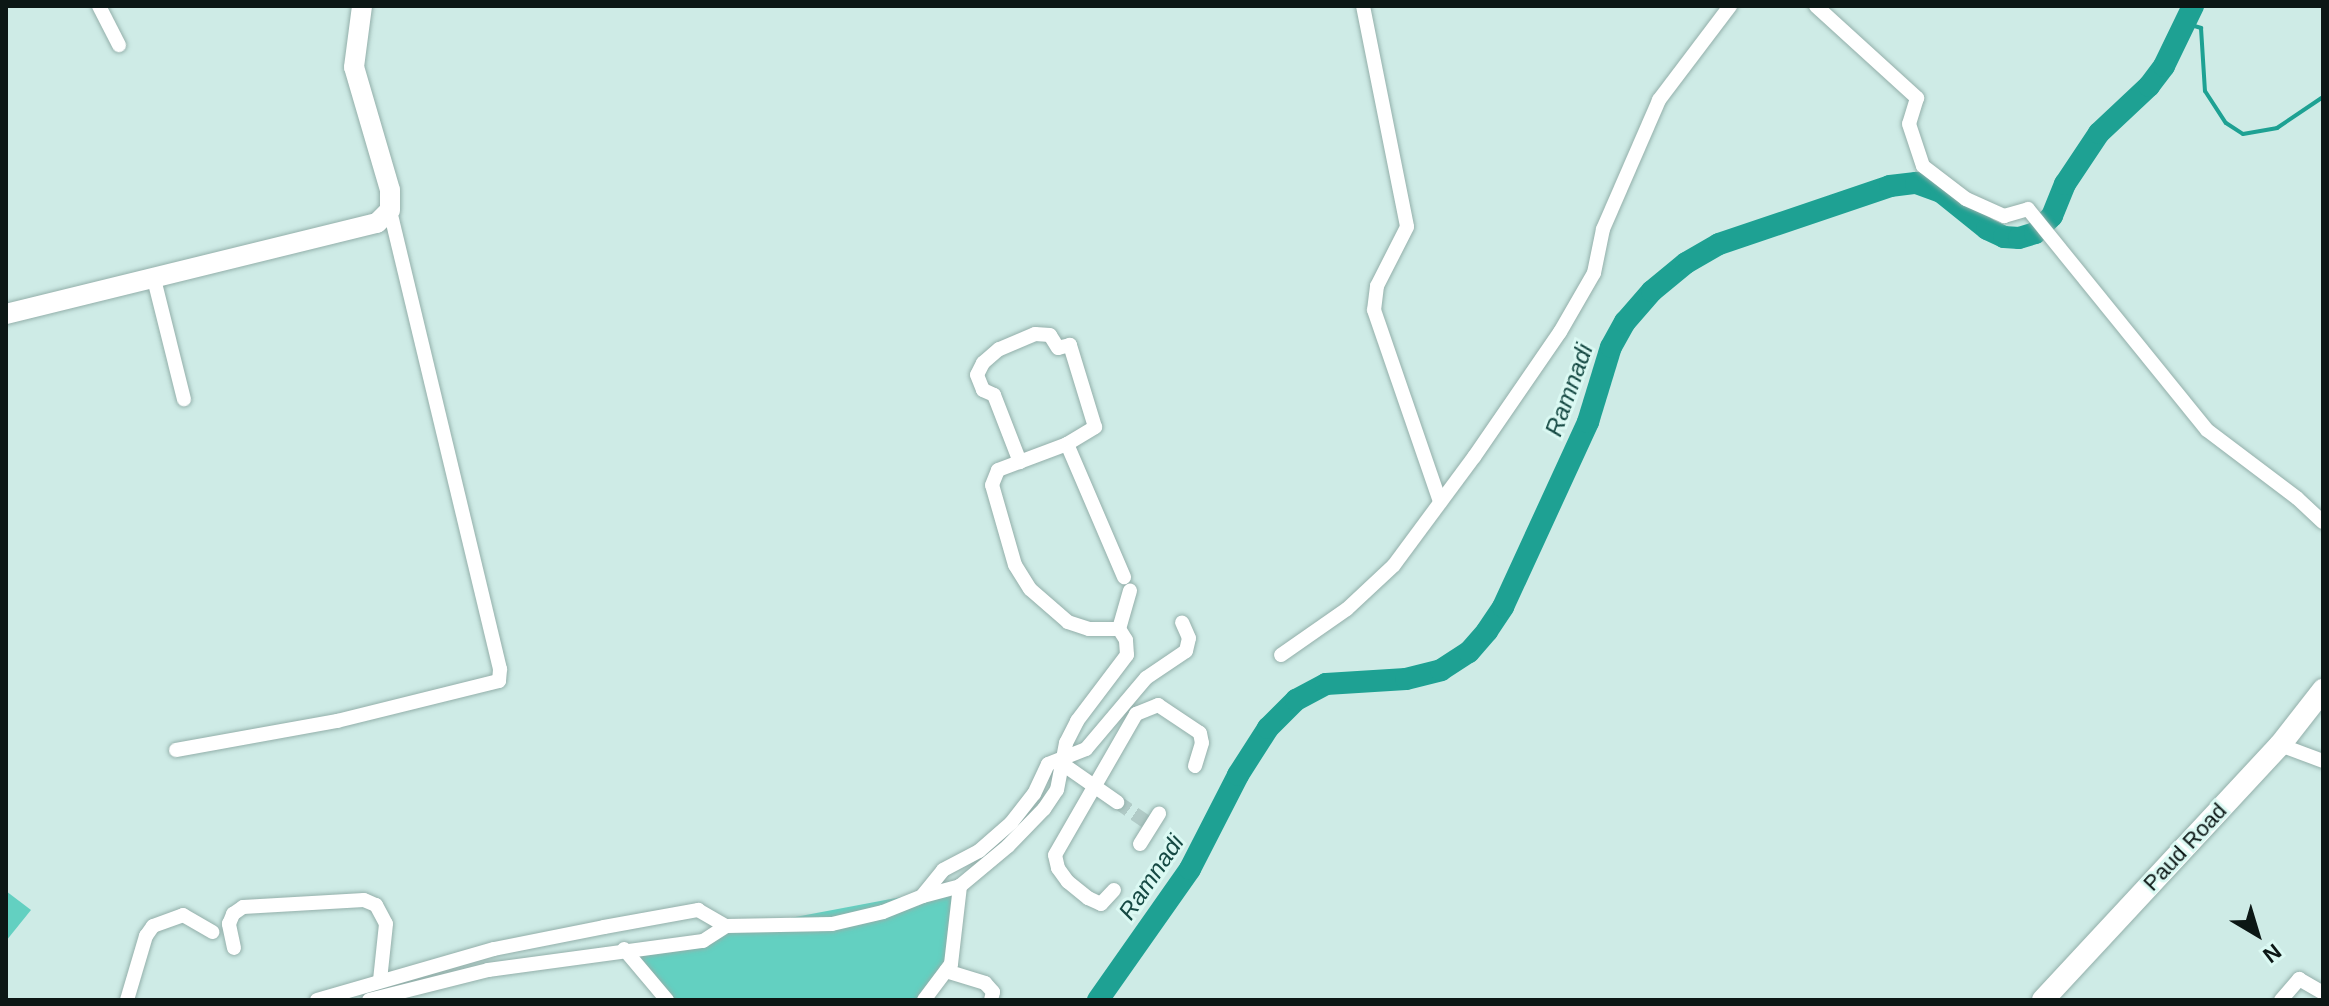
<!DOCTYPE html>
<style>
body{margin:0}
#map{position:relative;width:2329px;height:1006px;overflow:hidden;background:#ceebe6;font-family:Arial,sans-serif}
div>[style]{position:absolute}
.green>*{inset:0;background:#63d0c1}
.stream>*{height:4px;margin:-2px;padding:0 2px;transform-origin:2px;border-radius:2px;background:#1ea193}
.river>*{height:22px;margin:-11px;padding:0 11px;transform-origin:11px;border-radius:11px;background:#1ea193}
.street-tunnel>*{height:14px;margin-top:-7px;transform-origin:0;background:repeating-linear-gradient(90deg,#b1cbc7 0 14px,transparent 0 21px)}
.roads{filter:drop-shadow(0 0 2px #93afaa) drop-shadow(0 0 2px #93afaa)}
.street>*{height:14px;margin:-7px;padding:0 7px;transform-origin:7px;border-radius:7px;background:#fff}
.secondary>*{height:20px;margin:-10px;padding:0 10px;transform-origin:10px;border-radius:10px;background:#fff}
.primary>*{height:22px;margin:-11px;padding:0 11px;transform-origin:11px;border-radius:11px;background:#fff}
span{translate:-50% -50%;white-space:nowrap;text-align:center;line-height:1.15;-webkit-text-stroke:6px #dbf9f3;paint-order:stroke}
.street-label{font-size:22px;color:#0c1715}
.water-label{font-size:24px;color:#154943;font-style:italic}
.frame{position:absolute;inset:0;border:8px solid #0c1715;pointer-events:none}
.north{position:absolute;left:2217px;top:894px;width:80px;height:80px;-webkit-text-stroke:6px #dbf9f3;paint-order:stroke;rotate:142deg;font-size:22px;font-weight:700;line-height:32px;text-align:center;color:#0c1715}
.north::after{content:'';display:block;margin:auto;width:28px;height:36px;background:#0c1715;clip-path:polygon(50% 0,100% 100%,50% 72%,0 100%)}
</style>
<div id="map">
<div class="green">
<i style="clip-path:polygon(960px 886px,951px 964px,924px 1000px,667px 1000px,624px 949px)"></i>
<i style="clip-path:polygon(6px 891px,31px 910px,6px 941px)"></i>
</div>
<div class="stream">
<i style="left:2184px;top:23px;width:18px;rotate:16deg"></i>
<i style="left:2201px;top:28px;width:63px;rotate:86.4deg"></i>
<i style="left:2205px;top:91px;width:38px;rotate:57deg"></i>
<i style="left:2226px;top:123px;width:20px;rotate:33deg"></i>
<i style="left:2243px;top:134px;width:35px;rotate:-10deg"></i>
<i style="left:2277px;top:128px;width:55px;rotate:-34deg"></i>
</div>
<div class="river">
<i style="left:1098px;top:1000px;width:160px;rotate:-54.9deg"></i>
<i style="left:1190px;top:869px;width:106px;rotate:-62.9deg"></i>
<i style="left:1238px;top:775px;width:56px;rotate:-57.4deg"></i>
<i style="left:1268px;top:728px;width:40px;rotate:-45deg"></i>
<i style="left:1296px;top:700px;width:34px;rotate:-28deg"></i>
<i style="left:1326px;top:684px;width:80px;rotate:-3.6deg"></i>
<i style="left:1406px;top:679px;width:36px;rotate:-14deg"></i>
<i style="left:1441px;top:670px;width:33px;rotate:-33deg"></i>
<i style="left:1469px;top:652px;width:28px;rotate:-49deg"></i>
<i style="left:1487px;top:631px;width:29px;rotate:-56deg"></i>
<i style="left:1503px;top:607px;width:204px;rotate:-65.3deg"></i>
<i style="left:1588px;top:422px;width:78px;rotate:-73deg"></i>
<i style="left:1611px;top:347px;width:29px;rotate:-61deg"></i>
<i style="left:1625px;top:322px;width:41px;rotate:-48.9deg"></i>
<i style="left:1652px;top:291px;width:44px;rotate:-39.5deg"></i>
<i style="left:1686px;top:263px;width:38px;rotate:-30deg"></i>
<i style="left:1719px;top:244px;width:181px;rotate:-18.7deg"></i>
<i style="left:1890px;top:186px;width:26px;rotate:-7deg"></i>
<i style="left:1916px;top:183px;width:27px;rotate:20deg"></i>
<i style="left:1941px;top:192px;width:59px;rotate:38.8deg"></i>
<i style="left:1987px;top:229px;width:19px;rotate:25deg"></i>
<i style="left:2004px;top:237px;width:15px;rotate:4deg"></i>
<i style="left:2019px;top:238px;width:17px;rotate:-17deg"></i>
<i style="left:2035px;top:233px;width:24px;rotate:-45deg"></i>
<i style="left:2052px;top:216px;width:35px;rotate:-68deg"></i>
<i style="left:2065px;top:184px;width:61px;rotate:-56.3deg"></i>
<i style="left:2099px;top:133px;width:69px;rotate:-43.2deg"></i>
<i style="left:2149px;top:86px;width:25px;rotate:-53deg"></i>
<i style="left:2164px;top:66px;width:67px;rotate:-64.2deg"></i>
</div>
<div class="street-tunnel">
<i style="left:1117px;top:802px;width:41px;rotate:34.1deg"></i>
</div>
<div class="roads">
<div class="street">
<i style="left:99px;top:6px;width:44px;rotate:62.9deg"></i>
<i style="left:1363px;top:6px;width:225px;rotate:78.7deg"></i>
<i style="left:1407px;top:227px;width:66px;rotate:117deg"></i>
<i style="left:1377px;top:286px;width:24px;rotate:97deg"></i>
<i style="left:1374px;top:310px;width:203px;rotate:71deg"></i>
<i style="left:1816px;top:6px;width:137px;rotate:42.3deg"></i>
<i style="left:1917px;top:98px;width:27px;rotate:107deg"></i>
<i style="left:1909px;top:124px;width:44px;rotate:71.6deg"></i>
<i style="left:1923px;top:166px;width:54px;rotate:37.5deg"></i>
<i style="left:1966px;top:199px;width:42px;rotate:24.1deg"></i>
<i style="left:2004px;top:216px;width:25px;rotate:-16deg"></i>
<i style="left:2028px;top:209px;width:284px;rotate:51deg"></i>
<i style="left:2207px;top:430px;width:113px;rotate:37.1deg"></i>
<i style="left:2297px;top:498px;width:35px;rotate:43deg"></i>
<i style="left:154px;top:279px;width:124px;rotate:76deg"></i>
<i style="left:1067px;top:444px;width:145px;rotate:66.8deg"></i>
<i style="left:1119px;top:629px;width:40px;rotate:-74deg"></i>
<i style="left:1281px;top:655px;width:80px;rotate:-34.9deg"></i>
<i style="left:1347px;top:609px;width:64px;rotate:-43.1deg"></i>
<i style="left:1394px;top:565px;width:134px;rotate:-53.5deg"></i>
<i style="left:1474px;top:457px;width:152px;rotate:-55.5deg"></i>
<i style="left:1560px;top:332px;width:68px;rotate:-60deg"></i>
<i style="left:1594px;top:273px;width:45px;rotate:-78.4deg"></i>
<i style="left:1603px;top:229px;width:141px;rotate:-66.5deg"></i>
<i style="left:1659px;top:100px;width:118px;rotate:-52.9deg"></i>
<i style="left:2280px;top:745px;width:46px;rotate:20.4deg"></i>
<i style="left:176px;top:750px;width:164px;rotate:-10.2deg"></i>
<i style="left:337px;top:721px;width:167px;rotate:-13.9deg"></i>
<i style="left:499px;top:681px;width:12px;rotate:-85deg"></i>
<i style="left:500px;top:669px;width:472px;rotate:-103.5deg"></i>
<i style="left:1064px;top:765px;width:65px;rotate:34.9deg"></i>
<i style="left:1140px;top:844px;width:36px;rotate:-58deg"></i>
<i style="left:1114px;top:890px;width:19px;rotate:133deg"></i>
<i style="left:1101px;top:904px;width:14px;rotate:-155deg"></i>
<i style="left:1088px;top:898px;width:26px;rotate:-141deg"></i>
<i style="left:1068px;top:882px;width:17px;rotate:-126deg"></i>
<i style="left:1058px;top:868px;width:13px;rotate:-103deg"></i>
<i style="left:1055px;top:855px;width:163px;rotate:-60.1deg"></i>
<i style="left:1136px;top:714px;width:24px;rotate:-22deg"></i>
<i style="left:1158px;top:705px;width:50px;rotate:33.7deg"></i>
<i style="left:1200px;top:733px;width:10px;rotate:79deg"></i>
<i style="left:1202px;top:743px;width:24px;rotate:107deg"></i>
<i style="left:923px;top:895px;width:32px;rotate:-51deg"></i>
<i style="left:943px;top:870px;width:41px;rotate:-27.8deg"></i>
<i style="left:979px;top:851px;width:43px;rotate:-41.2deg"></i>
<i style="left:1011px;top:823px;width:37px;rotate:-52deg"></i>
<i style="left:1034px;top:794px;width:33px;rotate:-65deg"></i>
<i style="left:1048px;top:764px;width:41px;rotate:-21.5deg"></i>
<i style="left:1086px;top:749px;width:93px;rotate:-49.8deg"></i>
<i style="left:1146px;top:678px;width:48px;rotate:-34deg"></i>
<i style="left:1186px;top:651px;width:13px;rotate:-77deg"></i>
<i style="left:1189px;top:638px;width:17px;rotate:-114deg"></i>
<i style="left:234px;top:948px;width:25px;rotate:-102deg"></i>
<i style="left:229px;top:924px;width:11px;rotate:-68deg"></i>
<i style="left:233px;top:914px;width:12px;rotate:-35deg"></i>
<i style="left:243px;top:907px;width:121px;rotate:-3.3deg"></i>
<i style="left:364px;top:900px;width:13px;rotate:23deg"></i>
<i style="left:376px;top:905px;width:21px;rotate:62deg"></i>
<i style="left:386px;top:924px;width:56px;rotate:96.1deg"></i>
<i style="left:624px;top:949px;width:67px;rotate:49.9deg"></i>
<i style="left:946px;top:971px;width:41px;rotate:17.1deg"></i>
<i style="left:985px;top:983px;width:12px;rotate:48deg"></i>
<i style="left:993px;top:992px;width:8px;rotate:104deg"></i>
<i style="left:127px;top:1000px;width:67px;rotate:-73.5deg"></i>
<i style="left:146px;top:936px;width:12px;rotate:-55deg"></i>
<i style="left:153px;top:926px;width:32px;rotate:-20deg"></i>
<i style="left:183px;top:915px;width:34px;rotate:30deg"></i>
<i style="left:317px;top:1000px;width:184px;rotate:-16.1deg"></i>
<i style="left:494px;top:949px;width:112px;rotate:-11.3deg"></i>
<i style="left:604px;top:927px;width:96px;rotate:-10.3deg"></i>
<i style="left:698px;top:910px;width:32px;rotate:30deg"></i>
<i style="left:726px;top:926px;width:106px;rotate:-1.1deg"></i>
<i style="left:832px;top:924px;width:52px;rotate:-13.2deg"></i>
<i style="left:883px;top:912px;width:43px;rotate:-21.8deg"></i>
<i style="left:923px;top:896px;width:38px;rotate:-15deg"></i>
<i style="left:960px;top:886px;width:62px;rotate:-39.8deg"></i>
<i style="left:1008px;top:846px;width:52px;rotate:-45.8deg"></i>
<i style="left:1044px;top:809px;width:23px;rotate:-56deg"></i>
<i style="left:1057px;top:790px;width:48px;rotate:-79.2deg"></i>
<i style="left:1066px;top:743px;width:25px;rotate:-63deg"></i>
<i style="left:1077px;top:721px;width:83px;rotate:-52.9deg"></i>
<i style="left:1127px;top:655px;width:15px;rotate:-94deg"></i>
<i style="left:1126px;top:640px;width:13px;rotate:-122deg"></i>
<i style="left:1119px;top:629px;width:30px;rotate:180deg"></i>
<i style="left:1089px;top:629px;width:22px;rotate:-162deg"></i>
<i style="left:1068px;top:622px;width:50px;rotate:-139deg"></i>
<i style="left:1030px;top:589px;width:28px;rotate:-122deg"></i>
<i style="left:1015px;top:565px;width:83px;rotate:-106deg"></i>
<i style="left:992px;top:485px;width:16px;rotate:-68deg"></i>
<i style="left:998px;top:470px;width:74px;rotate:-20.6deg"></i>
<i style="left:1067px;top:444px;width:33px;rotate:-31deg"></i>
<i style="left:1095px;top:427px;width:86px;rotate:-107deg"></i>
<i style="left:1070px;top:345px;width:12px;rotate:166deg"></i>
<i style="left:1058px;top:348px;width:15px;rotate:-122deg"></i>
<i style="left:1050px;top:335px;width:15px;rotate:-176deg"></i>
<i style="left:1035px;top:334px;width:39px;rotate:157deg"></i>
<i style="left:999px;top:349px;width:21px;rotate:139deg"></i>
<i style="left:983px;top:363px;width:13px;rotate:117deg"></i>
<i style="left:977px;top:375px;width:16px;rotate:68deg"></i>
<i style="left:983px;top:390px;width:12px;rotate:24deg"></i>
<i style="left:994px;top:395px;width:72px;rotate:68.8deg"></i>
<i style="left:369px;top:1000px;width:123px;rotate:-14.1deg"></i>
<i style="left:488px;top:970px;width:217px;rotate:-7.7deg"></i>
<i style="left:703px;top:941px;width:27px;rotate:-33deg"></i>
<i style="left:924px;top:1000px;width:45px;rotate:-53.1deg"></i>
<i style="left:951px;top:964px;width:79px;rotate:-83.4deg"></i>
<i style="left:2281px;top:1000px;width:28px;rotate:-49deg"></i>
<i style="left:2299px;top:979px;width:28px;rotate:30deg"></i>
</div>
<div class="secondary">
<i style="left:6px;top:314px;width:382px;rotate:-13.8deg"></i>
<i style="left:377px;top:223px;width:18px;rotate:-45deg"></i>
<i style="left:390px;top:210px;width:20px;rotate:-90deg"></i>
<i style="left:390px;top:190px;width:128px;rotate:-106.3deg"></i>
<i style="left:354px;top:67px;width:62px;rotate:-82.5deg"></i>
</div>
<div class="primary">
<i style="left:2043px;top:1000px;width:348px;rotate:-47.1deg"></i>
<i style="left:2280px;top:745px;width:70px;rotate:-52deg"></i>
</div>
</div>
<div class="street-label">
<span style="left:2185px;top:847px;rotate:-47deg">Paud Road</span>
</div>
<div class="water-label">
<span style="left:1569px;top:390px;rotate:-70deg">Ramnadi</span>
<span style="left:1151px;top:877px;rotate:-56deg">Ramnadi</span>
</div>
<div class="frame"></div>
<div class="north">N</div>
</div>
